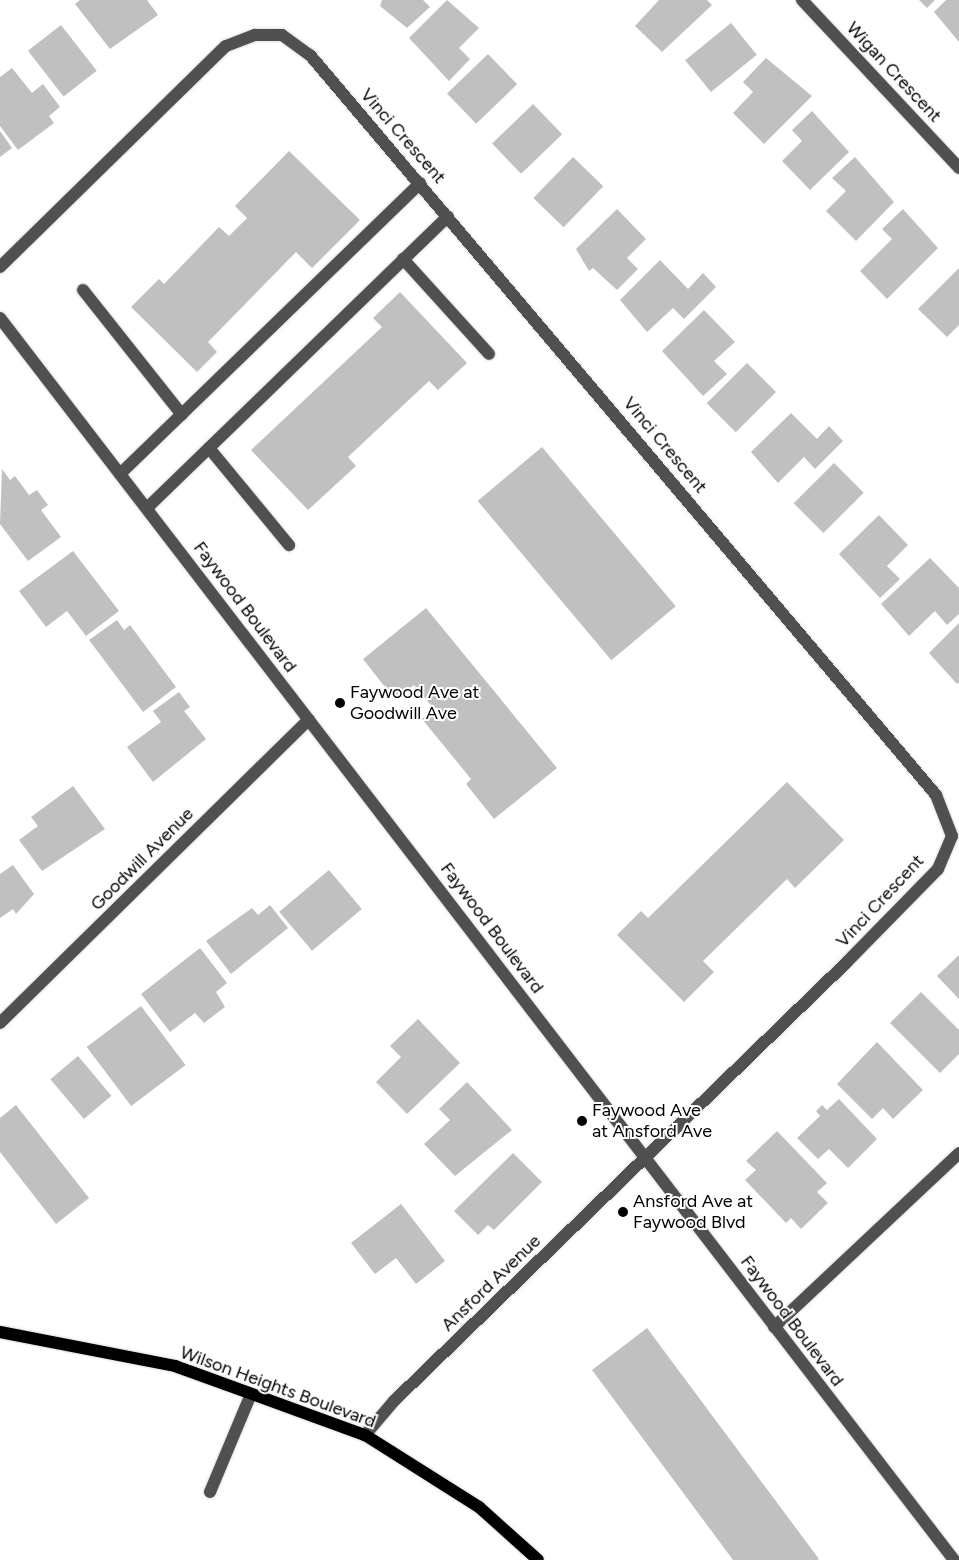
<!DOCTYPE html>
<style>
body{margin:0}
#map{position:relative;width:959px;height:1560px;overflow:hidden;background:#fff;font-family:Figtree,sans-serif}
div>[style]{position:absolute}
.building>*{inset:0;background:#c0c0c0;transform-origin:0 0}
.roads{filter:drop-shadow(0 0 1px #dbdbdb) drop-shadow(0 0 1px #dbdbdb)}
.minor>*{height:12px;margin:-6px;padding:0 6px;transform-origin:6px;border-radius:6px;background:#505050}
.major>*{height:12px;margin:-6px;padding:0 6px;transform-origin:6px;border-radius:6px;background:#000}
.dots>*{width:14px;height:14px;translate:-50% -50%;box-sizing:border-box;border:2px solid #fff;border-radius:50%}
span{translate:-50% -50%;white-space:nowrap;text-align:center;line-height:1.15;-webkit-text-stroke:4px #fff;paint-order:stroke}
.street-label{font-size:18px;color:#000}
.poi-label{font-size:18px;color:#000}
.left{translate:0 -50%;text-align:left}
</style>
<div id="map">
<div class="building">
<i style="clip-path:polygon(80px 0,147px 0,158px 15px,110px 49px,75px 4px)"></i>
<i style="clip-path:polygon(382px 0,423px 0,430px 7px,407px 28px,380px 6px)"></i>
<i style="clip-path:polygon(447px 0,479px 28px,459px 48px,470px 59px,449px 81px,409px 38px)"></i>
<i style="clip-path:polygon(659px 0,707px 0,712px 5px,662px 52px,635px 26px)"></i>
<i style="clip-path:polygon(919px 0,935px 0,927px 8px)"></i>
<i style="clip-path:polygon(946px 0,959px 0,959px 42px,934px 12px)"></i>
<i style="left:731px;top:23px;width:41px;height:59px;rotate:51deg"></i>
<i style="left:61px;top:25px;width:58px;height:42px;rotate:52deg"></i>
<i style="left:488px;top:54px;width:42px;height:57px;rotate:46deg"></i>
<i style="clip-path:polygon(766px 58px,812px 96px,764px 144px,733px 113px,753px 92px,743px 82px)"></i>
<i style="clip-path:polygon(12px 68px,32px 93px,43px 84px,60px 107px,49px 116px,54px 123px,18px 150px,0 126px,0 77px)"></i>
<i style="left:533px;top:104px;width:42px;height:57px;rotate:46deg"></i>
<i style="clip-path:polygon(812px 111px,849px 152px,810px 190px,782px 161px,802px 141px,792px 130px)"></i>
<i style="clip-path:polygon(0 131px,12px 148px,0 157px)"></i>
<i style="clip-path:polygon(289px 151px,360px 220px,312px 268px,296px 252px,208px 342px,217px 352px,197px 372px,131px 307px,159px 279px,164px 284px,219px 227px,229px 236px,247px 218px,235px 206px)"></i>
<i style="left:573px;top:157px;width:42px;height:57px;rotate:44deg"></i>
<i style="clip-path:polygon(855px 157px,894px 202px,856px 241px,826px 211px,846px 191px,832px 178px)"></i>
<i style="clip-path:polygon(617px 209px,646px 239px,627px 258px,638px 269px,617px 290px,593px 268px,589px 271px,576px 249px)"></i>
<i style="clip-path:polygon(903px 209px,938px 248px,887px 299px,860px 271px,892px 239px,882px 229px)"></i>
<i style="clip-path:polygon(660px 260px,688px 289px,703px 273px,716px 287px,684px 319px,673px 308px,647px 332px,620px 300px)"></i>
<i style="clip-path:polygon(959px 268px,959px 325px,947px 337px,918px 309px)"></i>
<i style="clip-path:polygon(400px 292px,467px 363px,438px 390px,429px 381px,348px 457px,356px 466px,308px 510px,251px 450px,382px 327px,373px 318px)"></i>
<i style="clip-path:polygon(704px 310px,735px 342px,714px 361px,727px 374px,703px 396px,662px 351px)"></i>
<i style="left:747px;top:363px;width:41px;height:57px;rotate:45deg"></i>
<i style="clip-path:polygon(791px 413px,817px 439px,829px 426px,843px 441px,815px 469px,804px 457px,778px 483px,751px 452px)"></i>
<i style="left:542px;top:447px;width:208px;height:84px;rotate:50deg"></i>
<i style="left:834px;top:463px;width:42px;height:57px;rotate:45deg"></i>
<i style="clip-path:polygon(2px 469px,10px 480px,15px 476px,29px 495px,37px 490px,48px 505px,41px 510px,61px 537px,28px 561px,0 524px)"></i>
<i style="clip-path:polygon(879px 515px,908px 545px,887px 566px,900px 579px,880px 598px,839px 554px)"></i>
<i style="clip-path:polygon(73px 551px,119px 611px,86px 636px,67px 611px,46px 627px,19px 591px)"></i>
<i style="clip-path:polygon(930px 558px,959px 588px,959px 614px,947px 625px,935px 611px,909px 636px,881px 604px)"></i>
<i style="clip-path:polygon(426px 608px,557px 768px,494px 819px,466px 784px,471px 779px,422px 719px,434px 709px,414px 685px,395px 700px,363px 659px)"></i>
<i style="clip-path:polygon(117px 620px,124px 630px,130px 625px,176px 687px,143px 712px,89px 640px)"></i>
<i style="clip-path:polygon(959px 623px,959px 682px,957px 684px,929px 653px)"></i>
<i style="clip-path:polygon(179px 692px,190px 707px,184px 711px,206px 739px,153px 782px,127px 747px,161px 722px,153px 711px)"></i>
<i style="clip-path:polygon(787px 782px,844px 840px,795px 888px,787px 879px,703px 961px,714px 972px,684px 1002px,617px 935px,641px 911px,648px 918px)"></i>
<i style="clip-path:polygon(73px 786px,105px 829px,42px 871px,19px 840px,38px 826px,31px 817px)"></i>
<i style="clip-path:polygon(13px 865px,34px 894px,16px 914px,13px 909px,0 918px,0 874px)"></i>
<i style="left:329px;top:870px;width:51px;height:65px;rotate:50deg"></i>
<i style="clip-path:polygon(270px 905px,288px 928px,231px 974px,206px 941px,252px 908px,258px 915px)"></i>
<i style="clip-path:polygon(200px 948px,227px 983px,216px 992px,225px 1007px,204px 1023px,195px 1013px,170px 1032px,141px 994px)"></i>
<i style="clip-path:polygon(959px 955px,959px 999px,937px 976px)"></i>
<i style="clip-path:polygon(921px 992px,959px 1030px,959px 1054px,940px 1073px,890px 1023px)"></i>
<i style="left:141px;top:1006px;width:74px;height:68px;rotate:53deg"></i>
<i style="clip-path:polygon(418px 1019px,460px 1063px,407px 1114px,376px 1082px,401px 1057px,390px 1046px)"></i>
<i style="clip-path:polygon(877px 1042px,923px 1090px,893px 1119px,883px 1108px,872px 1119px,837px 1084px)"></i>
<i style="left:78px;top:1056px;width:52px;height:36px;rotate:50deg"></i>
<i style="clip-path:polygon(467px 1082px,512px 1130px,455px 1176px,424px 1144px,450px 1120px,439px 1109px)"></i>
<i style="clip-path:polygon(839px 1099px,877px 1139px,848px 1168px,829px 1149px,818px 1159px,797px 1138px,820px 1116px,816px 1111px,822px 1105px,827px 1110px)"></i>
<i style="clip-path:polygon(16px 1105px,89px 1198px,56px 1224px,0 1152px,0 1118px)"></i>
<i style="clip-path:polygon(777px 1131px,827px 1183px,817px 1192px,828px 1203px,801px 1229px,791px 1218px,786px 1223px,745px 1180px,756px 1170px,746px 1161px)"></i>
<i style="clip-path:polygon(513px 1153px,542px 1182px,494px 1230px,488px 1225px,478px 1235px,454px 1211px)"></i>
<i style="clip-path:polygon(401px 1204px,445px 1261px,416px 1284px,396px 1258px,375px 1274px,351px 1243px)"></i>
<i style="clip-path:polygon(647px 1328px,819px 1559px,817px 1560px,733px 1560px,592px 1370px)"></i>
</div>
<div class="roads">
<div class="minor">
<i style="left:802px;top:0;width:230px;rotate:46.9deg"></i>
<i style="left:403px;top:259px;width:128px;rotate:47.8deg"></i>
<i style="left:0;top:267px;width:316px;rotate:-44.4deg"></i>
<i style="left:226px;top:46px;width:31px;rotate:-21deg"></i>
<i style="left:255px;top:35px;width:27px"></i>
<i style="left:282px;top:35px;width:34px;rotate:36deg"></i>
<i style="left:310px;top:55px;width:969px;rotate:49.77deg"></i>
<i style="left:936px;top:795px;width:44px;rotate:68.7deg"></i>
<i style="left:952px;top:836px;width:36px;rotate:113deg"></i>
<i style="left:938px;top:869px;width:130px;rotate:134.4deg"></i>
<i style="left:847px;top:962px;width:631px;rotate:135.9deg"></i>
<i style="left:394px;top:1401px;width:45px;rotate:130.5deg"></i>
<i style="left:83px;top:290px;width:159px;rotate:51.6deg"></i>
<i style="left:0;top:318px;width:1566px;rotate:52.47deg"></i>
<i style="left:209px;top:448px;width:126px;rotate:50.5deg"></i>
<i style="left:120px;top:474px;width:418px;rotate:-44.1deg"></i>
<i style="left:147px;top:508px;width:419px;rotate:-44.1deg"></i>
<i style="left:0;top:1023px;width:433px;rotate:-44.5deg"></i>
<i style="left:774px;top:1327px;width:254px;rotate:-43.2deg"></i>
<i style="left:210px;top:1492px;width:106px;rotate:-67.3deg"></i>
</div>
<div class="major">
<i style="left:0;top:1332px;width:178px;rotate:11deg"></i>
<i style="left:175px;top:1366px;width:202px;rotate:20deg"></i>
<i style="left:365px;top:1435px;width:135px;rotate:32.3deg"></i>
<i style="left:479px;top:1507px;width:79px;rotate:41.9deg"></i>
</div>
</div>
<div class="dots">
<i style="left:340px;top:703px;background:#000"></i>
<i style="left:582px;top:1121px;background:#000"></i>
<i style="left:623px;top:1212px;background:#000"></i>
</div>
<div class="street-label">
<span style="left:894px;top:72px;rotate:47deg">Wigan Crescent</span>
<span style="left:403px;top:136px;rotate:49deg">Vinci Crescent</span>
<span style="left:665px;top:445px;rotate:50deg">Vinci Crescent</span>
<span style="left:245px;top:607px;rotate:53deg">Faywood Boulevard</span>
<span style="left:142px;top:859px;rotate:-45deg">Goodwill Avenue</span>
<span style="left:880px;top:901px;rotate:-47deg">Vinci Crescent</span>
<span style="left:492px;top:928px;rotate:53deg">Faywood Boulevard</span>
<span style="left:491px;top:1283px;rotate:-44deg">Ansford Avenue</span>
<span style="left:792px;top:1321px;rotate:53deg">Faywood Boulevard</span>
<span style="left:278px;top:1387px;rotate:20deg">Wilson Heights Boulevard</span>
</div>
<div class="poi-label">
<span class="left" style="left:350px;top:703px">Faywood Ave at<br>Goodwill Ave</span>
<span class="left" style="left:592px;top:1121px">Faywood Ave<br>at Ansford Ave</span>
<span class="left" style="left:633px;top:1212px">Ansford Ave at<br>Faywood Blvd</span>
</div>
</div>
